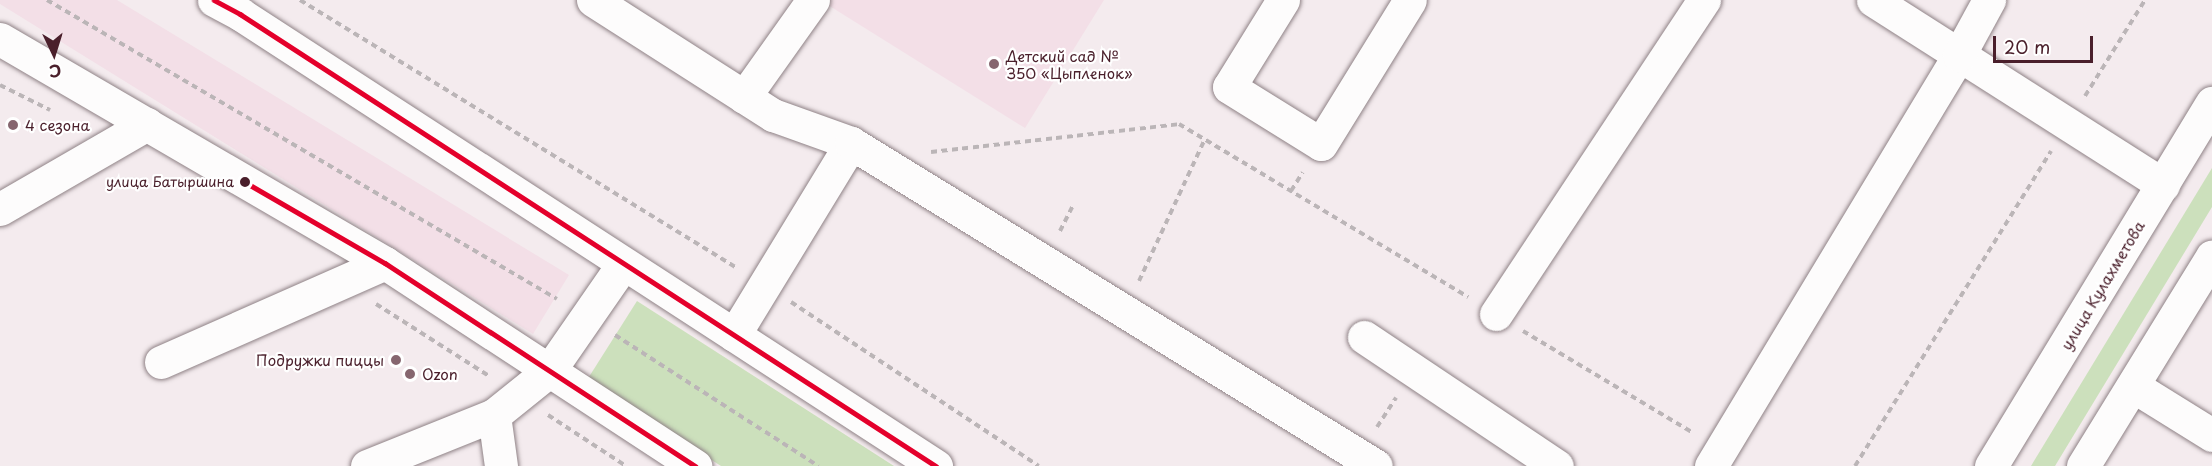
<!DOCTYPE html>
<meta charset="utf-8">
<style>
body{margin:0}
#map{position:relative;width:2212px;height:466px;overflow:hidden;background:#f4ebee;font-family:"Playpen Sans",sans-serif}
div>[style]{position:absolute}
.built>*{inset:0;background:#f3dfe7}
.green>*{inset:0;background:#cce0bc}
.path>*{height:4px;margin-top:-2px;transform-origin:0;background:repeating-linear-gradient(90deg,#bbb5b7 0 6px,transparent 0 10.5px)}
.roads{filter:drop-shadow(0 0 2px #8f8286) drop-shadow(0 0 2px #8f8286)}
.minor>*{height:33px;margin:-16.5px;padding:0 16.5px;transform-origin:16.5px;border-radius:16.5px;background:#fdfcfc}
.major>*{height:33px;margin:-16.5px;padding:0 16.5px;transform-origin:16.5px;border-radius:16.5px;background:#fdfcfc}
.bus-1>*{height:4.5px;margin:-2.25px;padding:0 2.25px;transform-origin:2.25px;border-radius:2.25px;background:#e4002b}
.dots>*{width:16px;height:16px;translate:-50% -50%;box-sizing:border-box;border:3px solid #fff;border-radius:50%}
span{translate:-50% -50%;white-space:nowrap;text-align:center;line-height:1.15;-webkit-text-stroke:4.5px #fff;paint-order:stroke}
.bus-label{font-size:14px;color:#4a1f2b}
.right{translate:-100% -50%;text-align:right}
.poi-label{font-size:15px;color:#4a1f2b}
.left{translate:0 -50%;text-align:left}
.street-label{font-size:15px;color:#4a1f2b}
.north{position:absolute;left:24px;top:24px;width:60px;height:60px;-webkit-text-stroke:4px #fff;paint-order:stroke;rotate:176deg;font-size:16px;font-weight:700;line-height:24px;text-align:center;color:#4a1f2b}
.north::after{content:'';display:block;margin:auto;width:21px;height:27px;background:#4a1f2b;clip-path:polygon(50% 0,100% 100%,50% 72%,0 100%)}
.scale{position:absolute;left:1993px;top:36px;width:100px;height:27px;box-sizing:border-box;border:3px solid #4a1f2b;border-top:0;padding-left:8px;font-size:18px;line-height:21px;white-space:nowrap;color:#4a1f2b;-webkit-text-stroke:4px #fff;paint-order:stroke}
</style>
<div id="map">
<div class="built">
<i style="clip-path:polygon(0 0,117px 0,569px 275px,533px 334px,0 4px)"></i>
<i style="clip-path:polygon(820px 0,1104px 0,1025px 128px)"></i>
</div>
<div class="green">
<i style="clip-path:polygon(2212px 168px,2212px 207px,2055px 466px,2031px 466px)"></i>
<i style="clip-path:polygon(637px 301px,894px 466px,721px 466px,587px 380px)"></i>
</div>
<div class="path">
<i style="left:47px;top:0;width:591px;rotate:30.38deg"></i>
<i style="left:300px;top:0;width:513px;rotate:31.52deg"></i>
<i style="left:0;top:85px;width:56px;rotate:26.6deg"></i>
<i style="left:2085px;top:96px;width:113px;rotate:-58deg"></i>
<i style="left:931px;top:152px;width:250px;rotate:-6.4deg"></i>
<i style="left:1179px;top:124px;width:337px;rotate:30.9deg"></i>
<i style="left:1291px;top:191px;width:22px;rotate:-58deg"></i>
<i style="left:1060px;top:231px;width:27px;rotate:-63deg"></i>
<i style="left:1139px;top:281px;width:157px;rotate:-65.1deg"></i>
<i style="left:791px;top:302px;width:297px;rotate:33.5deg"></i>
<i style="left:376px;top:304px;width:134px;rotate:32.5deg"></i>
<i style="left:1523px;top:331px;width:197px;rotate:30.9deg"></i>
<i style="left:615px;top:335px;width:242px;rotate:32.8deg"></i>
<i style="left:548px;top:415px;width:93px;rotate:33.2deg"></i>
<i style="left:1377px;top:427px;width:35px;rotate:-57deg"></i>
<i style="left:1855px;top:466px;width:371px;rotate:-58.1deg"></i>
</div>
<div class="roads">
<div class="minor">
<i style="left:214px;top:0;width:30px;rotate:28deg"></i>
<i style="left:240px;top:14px;width:830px;rotate:33deg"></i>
<i style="left:593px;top:0;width:214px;rotate:32.6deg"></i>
<i style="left:773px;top:115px;width:83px;rotate:19.7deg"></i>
<i style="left:1283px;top:0;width:102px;rotate:121.8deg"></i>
<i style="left:1229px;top:87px;width:108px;rotate:31.8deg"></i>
<i style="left:1321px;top:144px;width:169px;rotate:-58.3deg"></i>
<i style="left:1873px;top:0;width:344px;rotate:32.5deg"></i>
<i style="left:0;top:39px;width:445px;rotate:30.2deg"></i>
<i style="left:385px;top:263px;width:371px;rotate:33.2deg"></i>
<i style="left:744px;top:97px;width:119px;rotate:-54.6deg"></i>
<i style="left:0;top:209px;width:170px;rotate:-30deg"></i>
<i style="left:1496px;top:314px;width:377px;rotate:-56.5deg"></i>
<i style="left:734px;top:335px;width:225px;rotate:-58.6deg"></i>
<i style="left:851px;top:143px;width:616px;rotate:31.6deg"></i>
<i style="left:1364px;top:337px;width:232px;rotate:33.8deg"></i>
<i style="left:161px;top:362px;width:245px;rotate:-23.8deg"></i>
<i style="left:2133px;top:386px;width:93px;rotate:31.8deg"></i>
<i style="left:367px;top:466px;width:137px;rotate:-21.9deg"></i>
<i style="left:501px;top:466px;width:51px;rotate:-97.8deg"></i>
<i style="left:494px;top:415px;width:70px;rotate:-38.7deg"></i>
<i style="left:549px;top:371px;width:130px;rotate:-55.3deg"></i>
<i style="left:1711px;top:466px;width:480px;rotate:-58.9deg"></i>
<i style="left:1959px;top:55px;width:63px;rotate:-61.4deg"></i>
</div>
<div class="major">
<i style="left:1991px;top:466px;width:425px;rotate:-58.7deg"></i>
<i style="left:2083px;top:466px;width:246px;rotate:-58.4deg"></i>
</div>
</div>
<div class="bus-1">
<i style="left:214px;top:0;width:30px;rotate:28deg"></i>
<i style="left:240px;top:14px;width:830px;rotate:33deg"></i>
<i style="left:245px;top:182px;width:162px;rotate:30.1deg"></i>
<i style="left:385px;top:263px;width:371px;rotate:33.2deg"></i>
</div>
<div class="dots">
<i style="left:994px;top:64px;background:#86666f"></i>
<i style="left:13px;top:125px;background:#86666f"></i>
<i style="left:245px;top:182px;background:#4a1f2b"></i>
<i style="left:396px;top:360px;background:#86666f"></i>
<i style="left:410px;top:374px;background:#86666f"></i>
</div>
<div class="bus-label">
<span class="right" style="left:234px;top:182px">улица Батыршина</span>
</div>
<div class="poi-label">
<span class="left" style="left:1006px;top:64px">Детский сад №<br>350 «Цыпленок»</span>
<span class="left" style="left:25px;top:125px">4 сезона</span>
<span class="right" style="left:384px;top:360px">Подружки пиццы</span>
<span class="left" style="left:422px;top:374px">Ozon</span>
</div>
<div class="street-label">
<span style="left:2102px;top:285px;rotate:-59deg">улица Кулахметова</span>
</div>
<div class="north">С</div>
<div class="scale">20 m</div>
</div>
